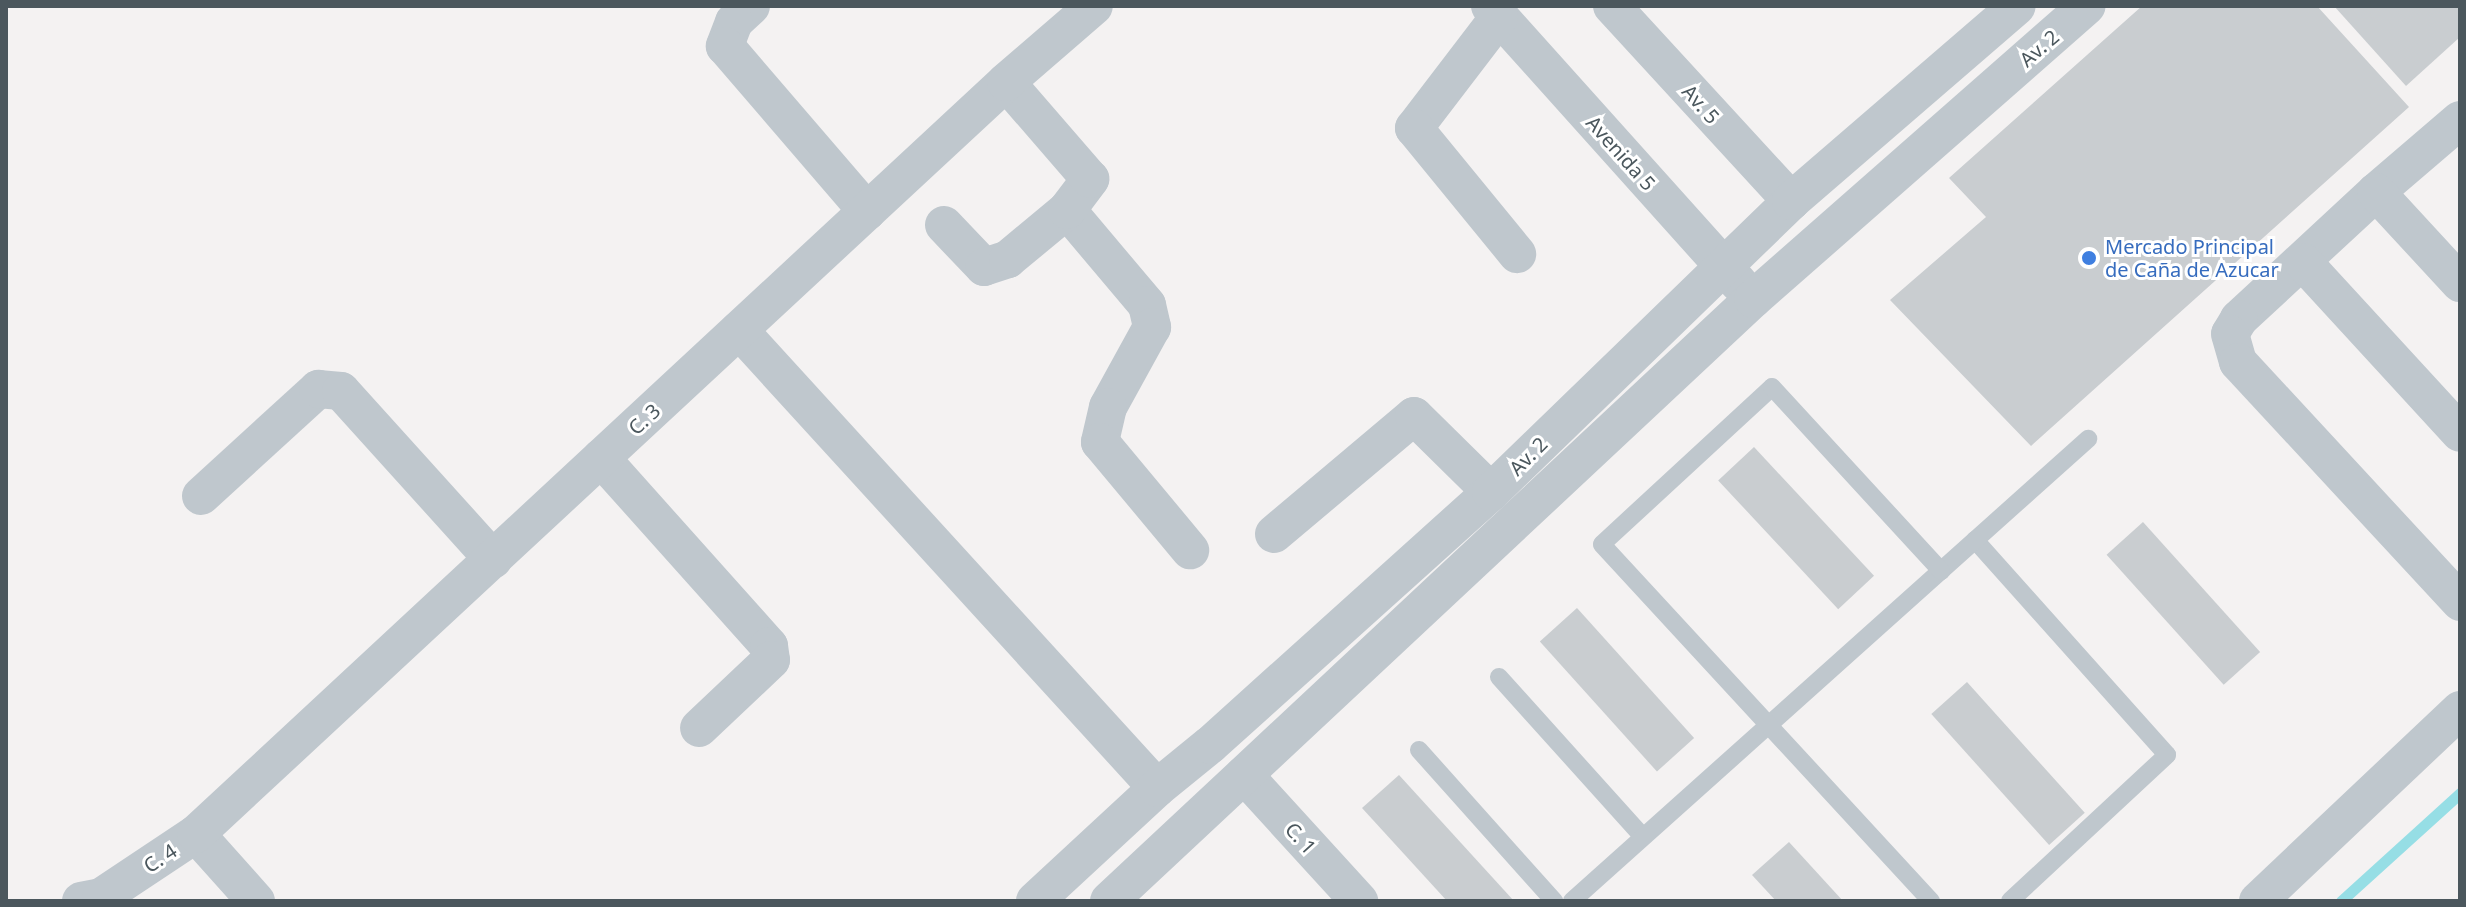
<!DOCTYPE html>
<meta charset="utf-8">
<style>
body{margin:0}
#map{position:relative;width:2466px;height:907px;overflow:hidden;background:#f4f2f2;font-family:"Noto Sans",sans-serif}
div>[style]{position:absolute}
.stream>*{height:11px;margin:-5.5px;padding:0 5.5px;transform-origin:5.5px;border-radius:5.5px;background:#96dee5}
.building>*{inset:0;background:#c9cdd0;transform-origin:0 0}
.service>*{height:18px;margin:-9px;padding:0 9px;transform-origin:9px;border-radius:9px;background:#bfc7cd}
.minor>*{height:38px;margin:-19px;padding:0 19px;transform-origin:19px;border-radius:19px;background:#bfc7cd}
.dots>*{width:22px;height:22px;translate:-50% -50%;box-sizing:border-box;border:4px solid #fff;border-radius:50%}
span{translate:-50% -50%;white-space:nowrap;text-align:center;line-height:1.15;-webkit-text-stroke:6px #fff;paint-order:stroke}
.street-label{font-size:20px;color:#4b575d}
.shop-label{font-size:20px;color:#366cbe}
.left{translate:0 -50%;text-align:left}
.frame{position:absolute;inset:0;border:8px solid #4b575d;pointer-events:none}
</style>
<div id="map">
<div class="stream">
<i style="left:2341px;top:901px;width:161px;rotate:-42.2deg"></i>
</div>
<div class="building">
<i style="clip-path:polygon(2142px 6px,2317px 6px,2409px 107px,2031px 446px,1890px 300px,1986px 217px,1949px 178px)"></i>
<i style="clip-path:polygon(2334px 6px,2460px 6px,2460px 37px,2406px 86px)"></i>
<i style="left:1754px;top:447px;width:176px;height:49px;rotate:47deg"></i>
<i style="left:2143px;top:522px;width:175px;height:49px;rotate:48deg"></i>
<i style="left:1577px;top:608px;width:175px;height:50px;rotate:48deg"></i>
<i style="left:1967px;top:682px;width:176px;height:48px;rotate:48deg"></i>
<i style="clip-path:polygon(1399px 775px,1514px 901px,1447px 901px,1362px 808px)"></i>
<i style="clip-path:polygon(1789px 842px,1843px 901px,1776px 901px,1752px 875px)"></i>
</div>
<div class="service">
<i style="left:1975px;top:540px;width:288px;rotate:48.2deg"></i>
<i style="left:2167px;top:755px;width:214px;rotate:137.1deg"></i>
<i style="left:1499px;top:677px;width:215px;rotate:48deg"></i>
<i style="left:1419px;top:750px;width:203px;rotate:48.2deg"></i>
<i style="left:1572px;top:901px;width:693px;rotate:-41.84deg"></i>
<i style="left:1931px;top:901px;width:485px;rotate:-132.7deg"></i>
<i style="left:1602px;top:544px;width:231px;rotate:-42.7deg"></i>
<i style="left:1772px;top:387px;width:250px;rotate:47.4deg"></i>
</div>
<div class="minor">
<i style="left:751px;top:6px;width:23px;rotate:137deg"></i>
<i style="left:734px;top:22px;width:26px;rotate:111deg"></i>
<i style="left:725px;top:46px;width:218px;rotate:49.3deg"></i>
<i style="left:1490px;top:6px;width:373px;rotate:48.1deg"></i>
<i style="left:1612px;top:6px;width:265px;rotate:47.4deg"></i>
<i style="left:1499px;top:17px;width:140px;rotate:127.4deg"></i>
<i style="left:1414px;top:128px;width:163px;rotate:50.7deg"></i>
<i style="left:2460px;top:120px;width:111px;rotate:139.4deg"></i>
<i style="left:2376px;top:192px;width:187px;rotate:137.2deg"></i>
<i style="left:2239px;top:319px;width:17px;rotate:121deg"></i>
<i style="left:2230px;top:334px;width:29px;rotate:74deg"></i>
<i style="left:2238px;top:362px;width:327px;rotate:47.2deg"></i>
<i style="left:2376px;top:192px;width:124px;rotate:47.3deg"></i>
<i style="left:1067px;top:210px;width:124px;rotate:49.9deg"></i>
<i style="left:1147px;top:305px;width:23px;rotate:77deg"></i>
<i style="left:1152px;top:327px;width:91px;rotate:118.8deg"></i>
<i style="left:1108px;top:407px;width:36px;rotate:103deg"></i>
<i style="left:1100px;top:442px;width:141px;rotate:50.2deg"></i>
<i style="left:944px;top:225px;width:58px;rotate:46.4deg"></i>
<i style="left:984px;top:267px;width:25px;rotate:-18deg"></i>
<i style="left:1008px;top:259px;width:77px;rotate:-39.7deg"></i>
<i style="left:1067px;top:210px;width:39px;rotate:-53deg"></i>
<i style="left:1090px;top:179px;width:128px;rotate:-130.9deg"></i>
<i style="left:2303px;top:262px;width:232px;rotate:47.4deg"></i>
<i style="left:739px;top:330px;width:620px;rotate:47.61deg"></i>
<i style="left:601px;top:458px;width:252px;rotate:48.2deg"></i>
<i style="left:769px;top:646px;width:14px;rotate:82deg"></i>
<i style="left:771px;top:660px;width:99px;rotate:136.6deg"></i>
<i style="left:201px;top:496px;width:159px;rotate:-42.4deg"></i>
<i style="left:318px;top:389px;width:23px;rotate:5deg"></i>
<i style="left:341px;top:391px;width:227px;rotate:47.9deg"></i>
<i style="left:1274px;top:534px;width:183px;rotate:-40.1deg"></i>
<i style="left:1414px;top:416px;width:108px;rotate:44.6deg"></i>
<i style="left:1244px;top:775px;width:171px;rotate:47.6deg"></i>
<i style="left:196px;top:834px;width:90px;rotate:48.2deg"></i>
<i style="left:81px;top:901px;width:20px;rotate:-11deg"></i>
<i style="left:101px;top:897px;width:114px;rotate:-33.6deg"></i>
<i style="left:196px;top:834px;width:1105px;rotate:-42.87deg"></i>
<i style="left:1006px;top:82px;width:116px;rotate:-40.8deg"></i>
<i style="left:1035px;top:901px;width:166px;rotate:-42.8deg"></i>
<i style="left:1157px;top:788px;width:68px;rotate:-39.1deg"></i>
<i style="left:1210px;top:745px;width:378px;rotate:-42deg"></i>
<i style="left:1491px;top:492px;width:418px;rotate:-44.1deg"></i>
<i style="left:1791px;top:201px;width:298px;rotate:-40.8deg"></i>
<i style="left:1109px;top:901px;width:882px;rotate:-43.07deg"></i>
<i style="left:1753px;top:299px;width:444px;rotate:-41.3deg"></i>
<i style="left:2258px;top:901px;width:278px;rotate:-43.4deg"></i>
</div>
<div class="dots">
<i style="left:2089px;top:258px;background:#3f7fe0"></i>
</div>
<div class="street-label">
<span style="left:2039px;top:48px;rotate:-41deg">Av. 2</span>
<span style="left:1701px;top:104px;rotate:48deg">Av. 5</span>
<span style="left:1621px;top:153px;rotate:48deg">Avenida 5</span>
<span style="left:644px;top:419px;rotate:-43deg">C. 3</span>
<span style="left:1528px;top:456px;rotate:-45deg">Av. 2</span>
<span style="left:1301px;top:838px;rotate:48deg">C. 1</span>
<span style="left:160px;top:858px;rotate:-33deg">C. 4</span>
</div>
<div class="shop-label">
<span class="left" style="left:2105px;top:258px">Mercado Principal<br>de Caña de Azucar</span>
</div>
<div class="frame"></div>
</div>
